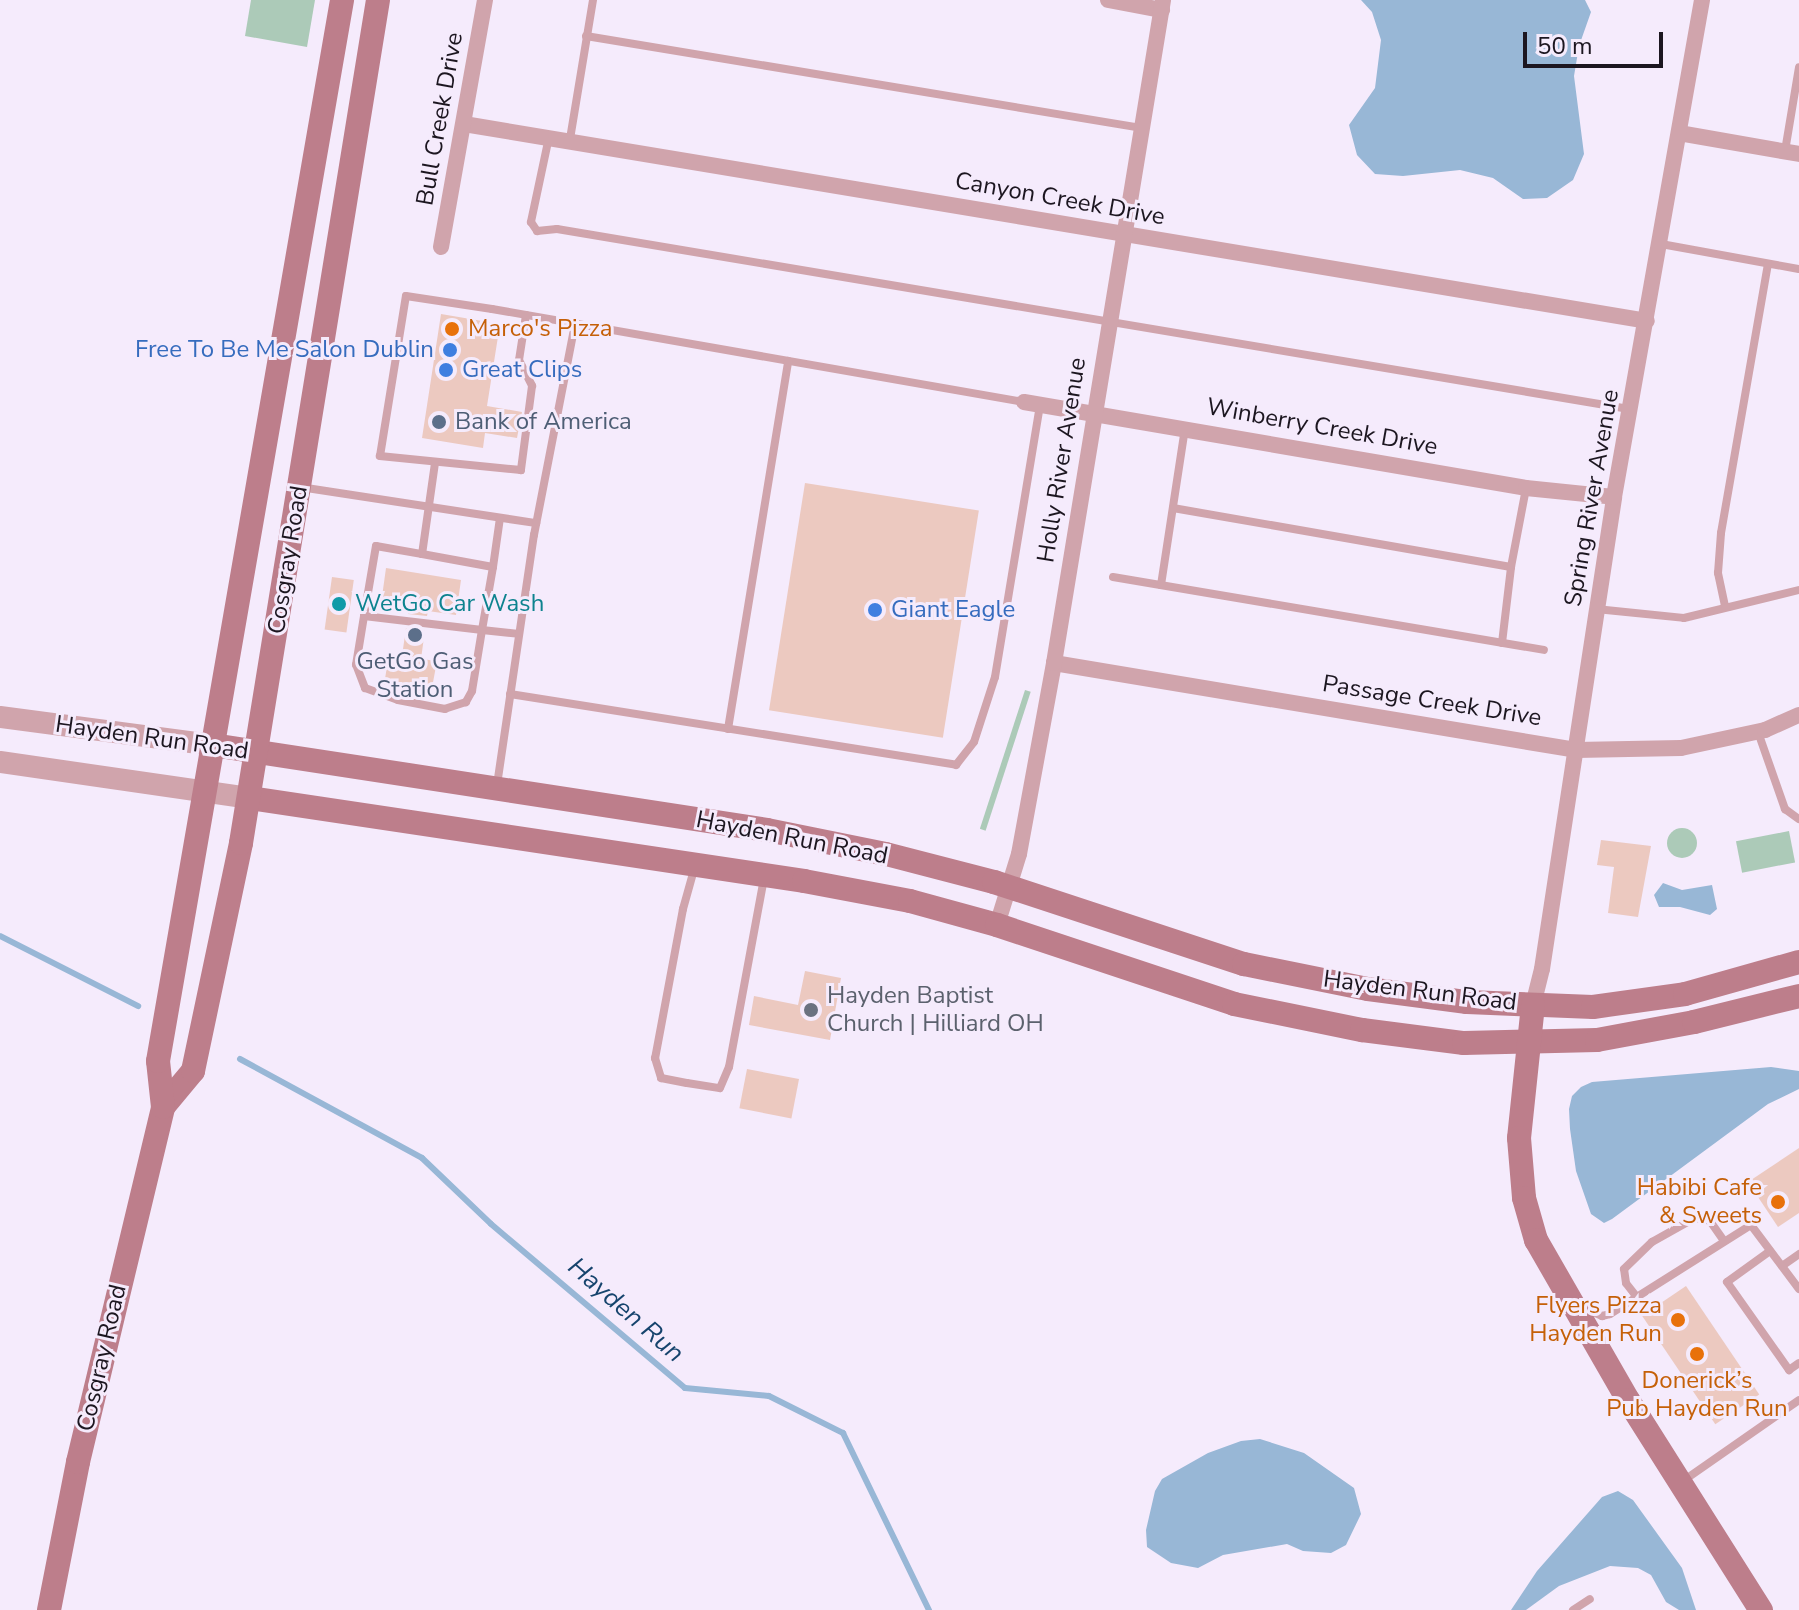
<!DOCTYPE html>
<meta charset="utf-8">
<style>
body{margin:0}
#map{position:relative;width:1799px;height:1610px;overflow:hidden;background:#f5ebfc;font-family:"Nunito Sans",sans-serif}
div>[style]{position:absolute}
.green>*{inset:0;background:#accab8;transform-origin:0 0}
.round{border-radius:50%}
.water>*{inset:0;background:#98b7d6}
.stream>*{height:6px;margin:-3px;padding:0 3px;transform-origin:3px;border-radius:3px;background:#98b7d6}
.building>*{inset:0;background:#ecc9c0;transform-origin:0 0}
.service>*{height:8px;margin:-4px;padding:0 4px;transform-origin:4px;border-radius:4px;background:#d0a4ac}
.minor>*{height:16px;margin:-8px;padding:0 8px;transform-origin:8px;border-radius:8px;background:#d0a4ac}
.tertiary>*{height:22px;margin:-11px;padding:0 11px;transform-origin:11px;border-radius:11px;background:#d0a4ac}
.secondary>*{height:24px;margin:-12px;padding:0 12px;transform-origin:12px;border-radius:12px;background:#bd7e8b}
.dots>*{width:22px;height:22px;translate:-50% -50%;box-sizing:border-box;border:4px solid #f5ebfc;border-radius:50%}
span{translate:-50% -50%;white-space:nowrap;text-align:center;line-height:1.15;-webkit-text-stroke:6px #f5ebfc;paint-order:stroke}
.street-label{font-size:24px;color:#1c1620}
.food-label{font-size:24px;color:#c56008}
.left{translate:0 -50%;text-align:left}
.right{translate:-100% -50%;text-align:right}
.shop-label{font-size:24px;color:#366cbe}
.service-label{font-size:24px;color:#4e5e75}
.culture-label{font-size:24px;color:#0d838f}
.worship-label{font-size:24px;color:#5b616d}
.water-label{font-size:26px;color:#16446d;font-style:italic}
.scale{position:absolute;left:1523px;top:32px;width:140px;height:36px;box-sizing:border-box;border:4px solid #1c1620;border-top:0;padding-left:10px;font-size:24px;line-height:28px;white-space:nowrap;color:#1c1620;-webkit-text-stroke:6px #f5ebfc;paint-order:stroke}
</style>
<div id="map">
<div class="green">
<i style="clip-path:polygon(251px 0,315px 0,307px 47px,245px 36px)"></i>
<i style="left:1025px;top:690px;width:6px;height:146px;rotate:18deg"></i>
<i class="round" style="left:1667px;top:828px;width:30px;height:30px"></i>
<i style="left:1789px;top:831px;width:32px;height:54px;rotate:79deg"></i>
</div>
<div class="water">
<i style="clip-path:polygon(1361px 0,1585px 0,1591px 12px,1579px 46px,1574px 76px,1584px 154px,1573px 180px,1547px 198px,1523px 199px,1493px 178px,1460px 170px,1403px 176px,1375px 174px,1357px 155px,1349px 125px,1375px 88px,1381px 40px,1372px 12px)"></i>
<i style="clip-path:polygon(1663px 883px,1682px 890px,1712px 885px,1717px 909px,1710px 915px,1680px 907px,1659px 907px,1654px 895px)"></i>
<i style="clip-path:polygon(1771px 1067px,1799px 1071px,1799px 1089px,1768px 1104px,1612px 1219px,1604px 1223px,1591px 1214px,1576px 1171px,1570px 1129px,1569px 1109px,1572px 1096px,1581px 1087px,1592px 1082px)"></i>
<i style="clip-path:polygon(1260px 1439px,1304px 1453px,1354px 1488px,1361px 1514px,1346px 1545px,1331px 1553px,1303px 1551px,1287px 1544px,1223px 1555px,1198px 1568px,1171px 1563px,1147px 1547px,1146px 1530px,1155px 1491px,1162px 1479px,1208px 1453px,1241px 1441px)"></i>
<i style="clip-path:polygon(1618px 1491px,1633px 1500px,1682px 1568px,1696px 1610px,1679px 1610px,1666px 1602px,1651px 1575px,1638px 1568px,1610px 1566px,1559px 1586px,1526px 1610px,1511px 1610px,1537px 1571px,1602px 1497px)"></i>
</div>
<div class="stream">
<i style="left:0;top:936px;width:155px;rotate:26.9deg"></i>
<i style="left:240px;top:1059px;width:207px;rotate:28.5deg"></i>
<i style="left:422px;top:1158px;width:95px;rotate:43.7deg"></i>
<i style="left:491px;top:1224px;width:254px;rotate:40.2deg"></i>
<i style="left:685px;top:1388px;width:84px;rotate:5.4deg"></i>
<i style="left:769px;top:1396px;width:83px;rotate:26.6deg"></i>
<i style="left:843px;top:1433px;width:197px;rotate:64.1deg"></i>
</div>
<div class="building">
<i style="clip-path:polygon(441px 314px,500px 324px,487px 406px,522px 412px,517px 438px,485px 433px,483px 448px,422px 438px)"></i>
<i style="left:805px;top:483px;width:176px;height:230px;rotate:9deg"></i>
<i style="clip-path:polygon(386px 568px,461px 580px,456px 615px,428px 611px,427px 616px,408px 614px,409px 609px,381px 604px)"></i>
<i style="left:332px;top:577px;width:22px;height:53px;rotate:8deg"></i>
<i style="clip-path:polygon(406px 628px,425px 630px,421px 659px,437px 661px,431px 693px,384px 685px,389px 654px,402px 656px)"></i>
<i style="clip-path:polygon(1601px 840px,1651px 846px,1638px 917px,1608px 913px,1614px 867px,1597px 865px)"></i>
<i style="clip-path:polygon(805px 971px,841px 978px,830px 1040px,749px 1025px,754px 996px,798px 1005px)"></i>
<i style="left:747px;top:1069px;width:53px;height:40px;rotate:11deg"></i>
<i style="clip-path:polygon(1799px 1148px,1799px 1213px,1778px 1227px,1748px 1182px)"></i>
<i style="left:1686px;top:1286px;width:131px;height:53px;rotate:56deg"></i>
</div>
<div class="service">
<i style="left:586px;top:36px;width:564px;rotate:9.4deg"></i>
<i style="left:549px;top:137px;width:87px;rotate:102deg"></i>
<i style="left:531px;top:222px;width:11px;rotate:56deg"></i>
<i style="left:537px;top:231px;width:20px;rotate:-6deg"></i>
<i style="left:557px;top:229px;width:1087px;rotate:9.53deg"></i>
<i style="left:570px;top:139px;width:141px;rotate:-80.6deg"></i>
<i style="left:1785px;top:151px;width:85px;rotate:-80.5deg"></i>
<i style="left:1661px;top:244px;width:140px;rotate:10.3deg"></i>
<i style="left:526px;top:315px;width:46px;rotate:98.8deg"></i>
<i style="left:519px;top:360px;width:29px;rotate:63deg"></i>
<i style="left:532px;top:386px;width:85px;rotate:97.5deg"></i>
<i style="left:521px;top:470px;width:142px;rotate:-174.3deg"></i>
<i style="left:380px;top:456px;width:162px;rotate:-80.8deg"></i>
<i style="left:406px;top:296px;width:87px;rotate:8.6deg"></i>
<i style="left:492px;top:309px;width:540px;rotate:9.92deg"></i>
<i style="left:435px;top:463px;width:92px;rotate:98.1deg"></i>
<i style="left:422px;top:554px;width:72px;rotate:10.4deg"></i>
<i style="left:493px;top:567px;width:64px;rotate:99.9deg"></i>
<i style="left:482px;top:630px;width:37px;rotate:6deg"></i>
<i style="left:300px;top:487px;width:239px;rotate:8.7deg"></i>
<i style="left:1173px;top:508px;width:343px;rotate:9.9deg"></i>
<i style="left:493px;top:567px;width:49px;rotate:-81.9deg"></i>
<i style="left:1113px;top:577px;width:437px;rotate:9.6deg"></i>
<i style="left:1161px;top:585px;width:159px;rotate:-81.3deg"></i>
<i style="left:1725px;top:606px;width:34px;rotate:-102deg"></i>
<i style="left:1718px;top:573px;width:40px;rotate:-85.7deg"></i>
<i style="left:1721px;top:533px;width:273px;rotate:-80.1deg"></i>
<i style="left:1596px;top:609px;width:88px;rotate:5.8deg"></i>
<i style="left:1684px;top:618px;width:118px;rotate:-13.7deg"></i>
<i style="left:364px;top:616px;width:119px;rotate:6.8deg"></i>
<i style="left:482px;top:630px;width:62px;rotate:99.3deg"></i>
<i style="left:472px;top:691px;width:13px;rotate:119deg"></i>
<i style="left:466px;top:702px;width:22px;rotate:162deg"></i>
<i style="left:445px;top:709px;width:48px;rotate:-169.2deg"></i>
<i style="left:398px;top:700px;width:35px;rotate:-160deg"></i>
<i style="left:365px;top:688px;width:25px;rotate:-111deg"></i>
<i style="left:356px;top:665px;width:50px;rotate:-80.7deg"></i>
<i style="left:364px;top:616px;width:71px;rotate:-80.3deg"></i>
<i style="left:376px;top:546px;width:47px;rotate:9.9deg"></i>
<i style="left:1502px;top:643px;width:77px;rotate:-83.2deg"></i>
<i style="left:1511px;top:567px;width:80px;rotate:-79.2deg"></i>
<i style="left:510px;top:694px;width:452px;rotate:9deg"></i>
<i style="left:956px;top:765px;width:29px;rotate:-52deg"></i>
<i style="left:974px;top:742px;width:68px;rotate:-72.1deg"></i>
<i style="left:995px;top:677px;width:277px;rotate:-80.6deg"></i>
<i style="left:728px;top:729px;width:373px;rotate:-80.7deg"></i>
<i style="left:1758px;top:732px;width:82px;rotate:70.7deg"></i>
<i style="left:1785px;top:809px;width:17px;rotate:36deg"></i>
<i style="left:497px;top:785px;width:253px;rotate:-81.6deg"></i>
<i style="left:534px;top:535px;width:215px;rotate:-79deg"></i>
<i style="left:695px;top:866px;width:45px;rotate:105.6deg"></i>
<i style="left:683px;top:909px;width:152px;rotate:100.6deg"></i>
<i style="left:655px;top:1058px;width:21px;rotate:73deg"></i>
<i style="left:661px;top:1078px;width:26px;rotate:11deg"></i>
<i style="left:687px;top:1083px;width:33px;rotate:9deg"></i>
<i style="left:720px;top:1088px;width:23px;rotate:-67deg"></i>
<i style="left:729px;top:1067px;width:191px;rotate:-79.5deg"></i>
<i style="left:1770px;top:1251px;width:53px;rotate:144.2deg"></i>
<i style="left:1727px;top:1282px;width:108px;rotate:54.8deg"></i>
<i style="left:1789px;top:1370px;width:12px;rotate:-35deg"></i>
<i style="left:1782px;top:1266px;width:21px;rotate:-35deg"></i>
<i style="left:1636px;top:1296px;width:16px;rotate:-128deg"></i>
<i style="left:1626px;top:1283px;width:14px;rotate:-98deg"></i>
<i style="left:1624px;top:1269px;width:39px;rotate:-44deg"></i>
<i style="left:1652px;top:1242px;width:49px;rotate:-29.2deg"></i>
<i style="left:1695px;top:1218px;width:15px;rotate:11deg"></i>
<i style="left:1710px;top:1221px;width:24px;rotate:55deg"></i>
<i style="left:1584px;top:1308px;width:20px;rotate:24deg"></i>
<i style="left:1602px;top:1316px;width:8px;rotate:-14deg"></i>
<i style="left:1610px;top:1314px;width:167px;rotate:-32.3deg"></i>
<i style="left:1751px;top:1225px;width:80px;rotate:53.1deg"></i>
<i style="left:1683px;top:1481px;width:141px;rotate:-34.9deg"></i>
<i style="left:1573px;top:1610px;width:20px;rotate:-33deg"></i>
</div>
<div class="minor">
<i style="left:1108px;top:0;width:55px;rotate:10.5deg"></i>
<i style="left:464px;top:124px;width:1199px;rotate:9.45deg"></i>
<i style="left:1679px;top:133px;width:122px;rotate:9.9deg"></i>
<i style="left:441px;top:247px;width:251px;rotate:-79.9deg"></i>
<i style="left:1024px;top:402px;width:509px;rotate:9.72deg"></i>
<i style="left:1526px;top:488px;width:88px;rotate:5.8deg"></i>
<i style="left:1054px;top:663px;width:529px;rotate:9.46deg"></i>
<i style="left:1576px;top:750px;width:105px;rotate:-1.1deg"></i>
<i style="left:1681px;top:748px;width:86px;rotate:-12.1deg"></i>
<i style="left:1765px;top:730px;width:37px;rotate:-24deg"></i>
<i style="left:997px;top:925px;width:74px;rotate:-72.8deg"></i>
<i style="left:1019px;top:854px;width:194px;rotate:-79.6deg"></i>
<i style="left:1054px;top:663px;width:672px;rotate:-80.66deg"></i>
<i style="left:1533px;top:1005px;width:37px;rotate:-76deg"></i>
<i style="left:1542px;top:969px;width:477px;rotate:-81.3deg"></i>
<i style="left:1614px;top:497px;width:505px;rotate:-79.96deg"></i>
</div>
<div class="tertiary">
<i style="left:0;top:717px;width:215px;rotate:7.5deg"></i>
<i style="left:0;top:762px;width:253px;rotate:8.2deg"></i>
</div>
<div class="secondary">
<i style="left:213px;top:745px;width:560px;rotate:8.72deg"></i>
<i style="left:767px;top:830px;width:121px;rotate:11.4deg"></i>
<i style="left:886px;top:854px;width:112px;rotate:14.5deg"></i>
<i style="left:994px;top:882px;width:263px;rotate:18.2deg"></i>
<i style="left:1244px;top:964px;width:126px;rotate:11.4deg"></i>
<i style="left:1368px;top:989px;width:100px;rotate:7.5deg"></i>
<i style="left:1467px;top:1002px;width:126px;rotate:2.3deg"></i>
<i style="left:1593px;top:1007px;width:93px;rotate:-8deg"></i>
<i style="left:1685px;top:994px;width:118px;rotate:-15.7deg"></i>
<i style="left:250px;top:798px;width:560px;rotate:8.52deg"></i>
<i style="left:804px;top:881px;width:108px;rotate:10.7deg"></i>
<i style="left:910px;top:901px;width:90px;rotate:15.4deg"></i>
<i style="left:997px;top:925px;width:250px;rotate:18.4deg"></i>
<i style="left:1234px;top:1004px;width:131px;rotate:11.5deg"></i>
<i style="left:1362px;top:1030px;width:103px;rotate:7.3deg"></i>
<i style="left:1464px;top:1043px;width:133px;rotate:-1.3deg"></i>
<i style="left:1597px;top:1040px;width:99px;rotate:-10.5deg"></i>
<i style="left:1694px;top:1022px;width:108px;rotate:-13.9deg"></i>
<i style="left:1533px;top:1005px;width:134px;rotate:96deg"></i>
<i style="left:1519px;top:1138px;width:60px;rotate:85.2deg"></i>
<i style="left:1524px;top:1198px;width:44px;rotate:74.1deg"></i>
<i style="left:1536px;top:1240px;width:185px;rotate:60.1deg"></i>
<i style="left:1628px;top:1400px;width:249px;rotate:57.7deg"></i>
<i style="left:163px;top:1107px;width:47px;rotate:-50.2deg"></i>
<i style="left:193px;top:1071px;width:233px;rotate:-78.1deg"></i>
<i style="left:241px;top:843px;width:854px;rotate:-80.77deg"></i>
<i style="left:49px;top:1610px;width:151px;rotate:-78.9deg"></i>
<i style="left:78px;top:1462px;width:365px;rotate:-76.5deg"></i>
<i style="left:163px;top:1107px;width:46px;rotate:-96.2deg"></i>
<i style="left:158px;top:1061px;width:1077px;rotate:-80.16deg"></i>
</div>
<div class="dots">
<i style="left:452px;top:329px;background:#e8710a"></i>
<i style="left:450px;top:350px;background:#3f7fe0"></i>
<i style="left:446px;top:370px;background:#3f7fe0"></i>
<i style="left:439px;top:422px;background:#5c6f8a"></i>
<i style="left:339px;top:604px;background:#0f9aa8"></i>
<i style="left:875px;top:610px;background:#3f7fe0"></i>
<i style="left:415px;top:635px;background:#5c6f8a"></i>
<i style="left:811px;top:1010px;background:#6b7280"></i>
<i style="left:1778px;top:1202px;background:#e8710a"></i>
<i style="left:1678px;top:1320px;background:#e8710a"></i>
<i style="left:1697px;top:1354px;background:#e8710a"></i>
</div>
<div class="street-label">
<span style="left:440px;top:119px;rotate:-80deg">Bull Creek Drive</span>
<span style="left:1060px;top:199px;rotate:10deg">Canyon Creek Drive</span>
<span style="left:1322px;top:427px;rotate:10deg">Winberry Creek Drive</span>
<span style="left:1062px;top:460px;rotate:-81deg">Holly River Avenue</span>
<span style="left:1592px;top:498px;rotate:-80deg">Spring River Avenue</span>
<span style="left:288px;top:560px;rotate:-81deg">Cosgray Road</span>
<span style="left:1432px;top:701px;rotate:9deg">Passage Creek Drive</span>
<span style="left:152px;top:738px;rotate:8deg">Hayden Run Road</span>
<span style="left:792px;top:838px;rotate:11deg">Hayden Run Road</span>
<span style="left:1420px;top:991px;rotate:7deg">Hayden Run Road</span>
<span style="left:102px;top:1358px;rotate:-77deg">Cosgray Road</span>
</div>
<div class="food-label">
<span class="left" style="left:468px;top:329px">Marco's Pizza</span>
<span class="right" style="left:1762px;top:1202px">Habibi Cafe<br>&amp; Sweets</span>
<span class="right" style="left:1662px;top:1320px">Flyers Pizza<br>Hayden Run</span>
<span style="left:1697px;top:1395px">Donerick’s<br>Pub Hayden Run</span>
</div>
<div class="shop-label">
<span class="right" style="left:434px;top:350px">Free To Be Me Salon Dublin</span>
<span class="left" style="left:462px;top:370px">Great Clips</span>
<span class="left" style="left:891px;top:610px">Giant Eagle</span>
</div>
<div class="service-label">
<span class="left" style="left:455px;top:422px">Bank of America</span>
<span style="left:415px;top:676px">GetGo Gas<br>Station</span>
</div>
<div class="culture-label">
<span class="left" style="left:355px;top:604px">WetGo Car Wash</span>
</div>
<div class="worship-label">
<span class="left" style="left:827px;top:1010px">Hayden Baptist<br>Church | Hilliard OH</span>
</div>
<div class="water-label">
<span style="left:626px;top:1310px;rotate:41deg">Hayden Run</span>
</div>
<div class="scale">50 m</div>
</div>
